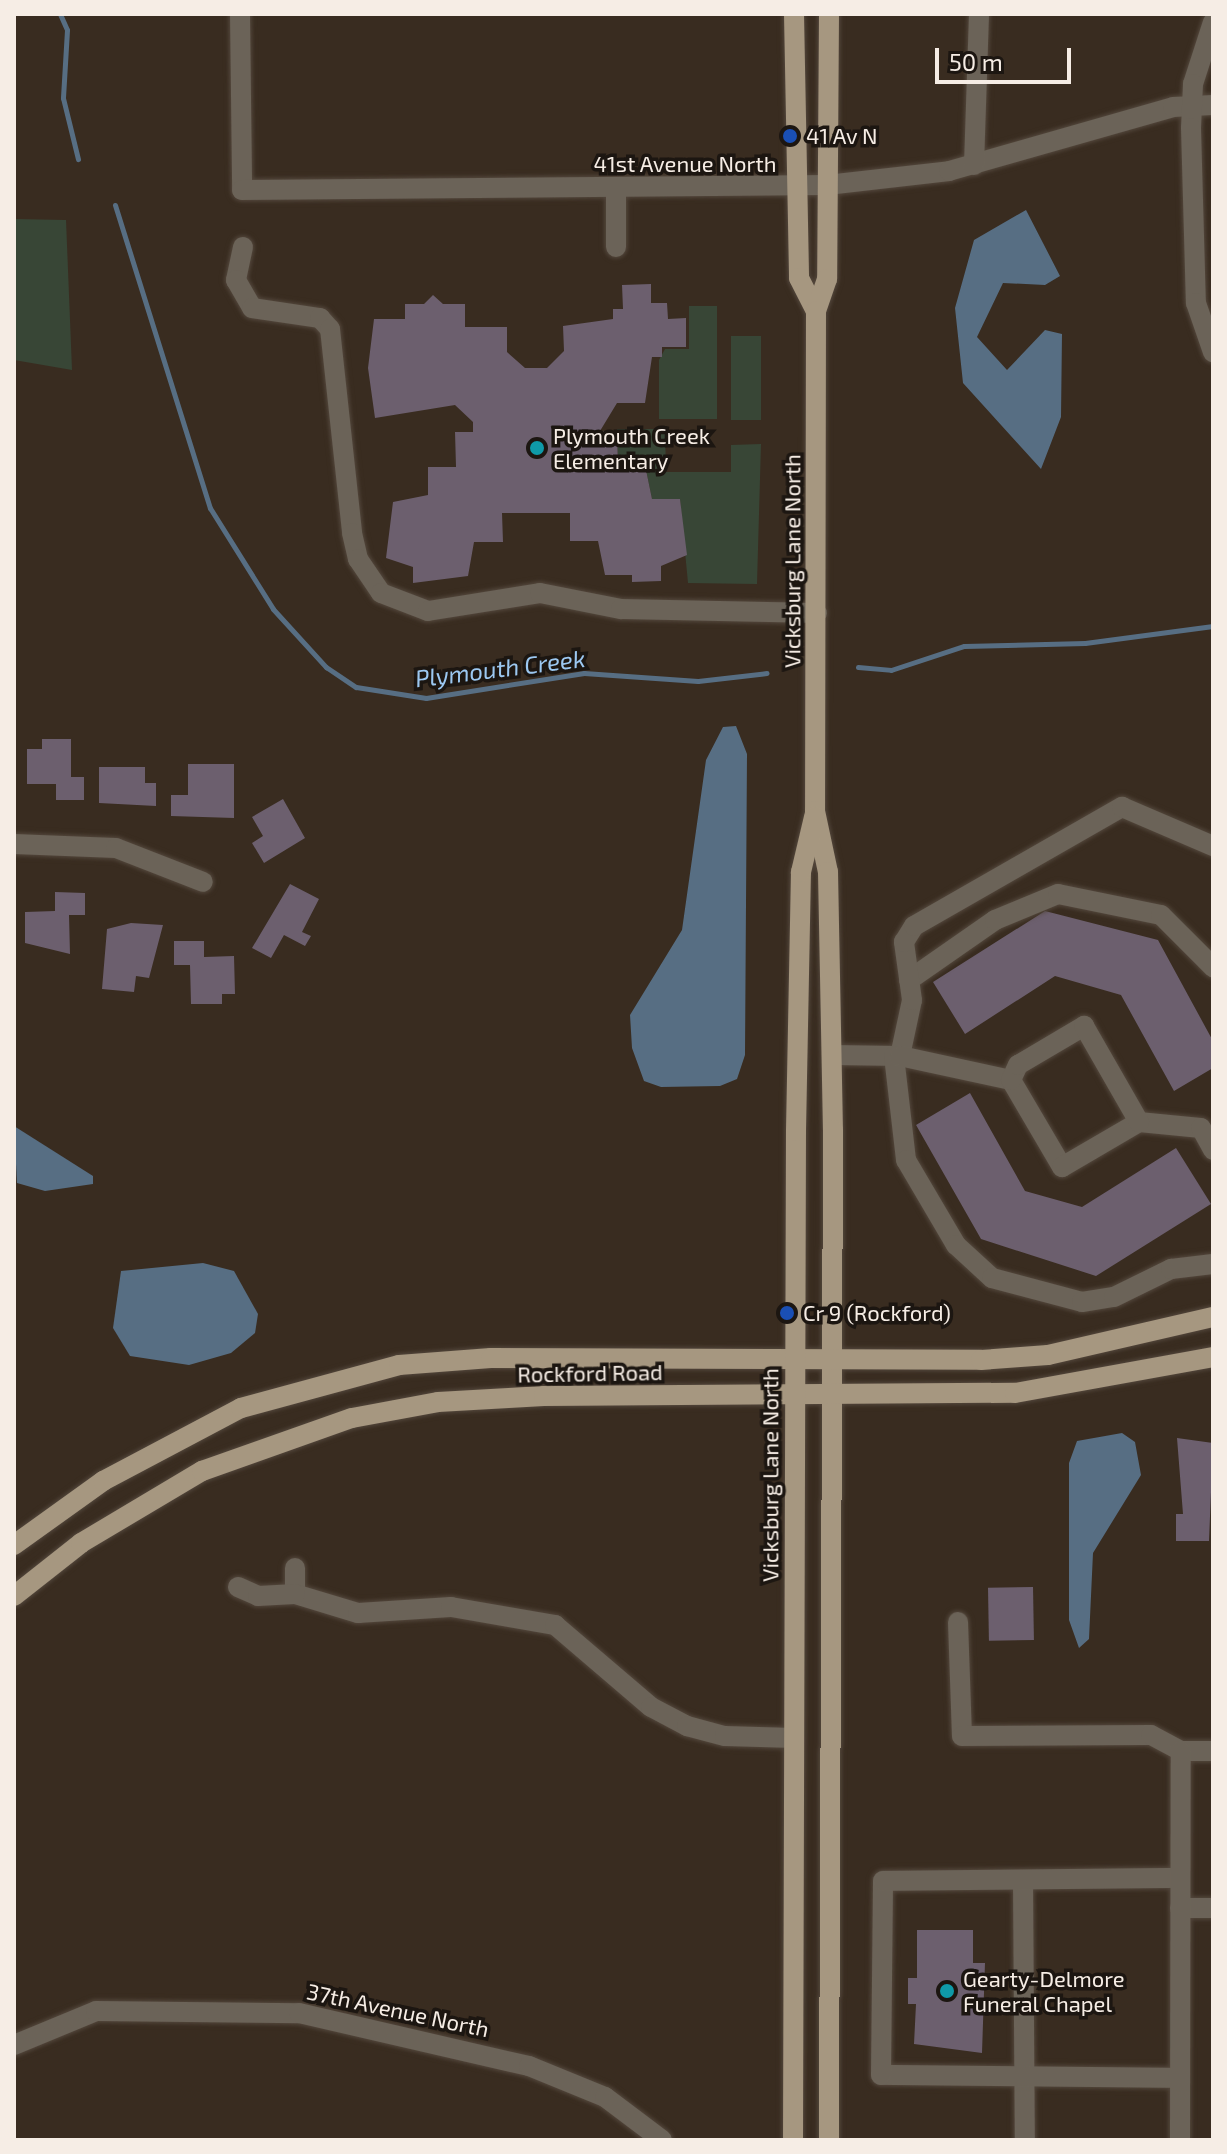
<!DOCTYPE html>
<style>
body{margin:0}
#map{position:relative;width:1227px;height:2154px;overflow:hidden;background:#392c20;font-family:"Exo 2",sans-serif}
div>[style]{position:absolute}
.green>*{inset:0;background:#384636;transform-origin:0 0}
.water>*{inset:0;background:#576e83}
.stream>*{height:5px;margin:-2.5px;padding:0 2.5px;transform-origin:2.5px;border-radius:2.5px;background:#576e83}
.building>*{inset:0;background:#6c5f6e;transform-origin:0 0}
.roads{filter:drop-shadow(0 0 2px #53473c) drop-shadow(0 0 2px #53473c)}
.minor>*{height:20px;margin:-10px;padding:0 10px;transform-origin:10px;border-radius:10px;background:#6b6358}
.major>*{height:20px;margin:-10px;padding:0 10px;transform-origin:10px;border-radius:10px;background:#a69780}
.dots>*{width:22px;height:22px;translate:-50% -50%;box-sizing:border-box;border:4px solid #1c1611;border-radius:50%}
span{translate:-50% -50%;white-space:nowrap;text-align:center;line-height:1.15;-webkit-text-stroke:7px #1c1611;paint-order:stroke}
.poi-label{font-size:22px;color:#f6ede5}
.left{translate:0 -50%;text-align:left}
.street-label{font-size:22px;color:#f6ede5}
.water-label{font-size:24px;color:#9cc8f1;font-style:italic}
.frame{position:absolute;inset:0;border:16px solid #f6ede5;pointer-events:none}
.scale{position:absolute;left:935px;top:48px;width:136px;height:36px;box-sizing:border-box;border:4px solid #f6ede5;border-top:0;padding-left:10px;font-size:24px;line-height:28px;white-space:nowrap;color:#f6ede5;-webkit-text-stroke:6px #1c1611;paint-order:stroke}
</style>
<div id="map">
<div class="green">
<i style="clip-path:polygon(14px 219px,66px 220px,72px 370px,14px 360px)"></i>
<i style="clip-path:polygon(689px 306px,717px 306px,717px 419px,659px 419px,659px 360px,665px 349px,689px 349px)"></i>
<i style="left:731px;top:336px;width:30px;height:84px"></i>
<i style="clip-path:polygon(617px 429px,665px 429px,666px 472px,731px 472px,731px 445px,761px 444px,757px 584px,688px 583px,680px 499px,652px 499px,645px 465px,618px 465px)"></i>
</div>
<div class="water">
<i style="clip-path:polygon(1026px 210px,1060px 276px,1045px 285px,1003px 283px,977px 337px,1007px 370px,1045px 330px,1062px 334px,1061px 417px,1041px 469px,963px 383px,955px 308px,974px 240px)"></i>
<i style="clip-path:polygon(736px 726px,747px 754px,745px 1055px,737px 1079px,720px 1086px,661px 1087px,644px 1081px,632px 1048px,630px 1015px,682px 930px,706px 760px,723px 727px)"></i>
<i style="clip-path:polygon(14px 1126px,93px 1176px,93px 1184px,45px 1191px,17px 1183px)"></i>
<i style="clip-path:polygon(203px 1263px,234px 1271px,258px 1314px,255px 1333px,231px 1353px,189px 1365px,130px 1356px,113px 1328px,121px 1271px)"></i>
<i style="clip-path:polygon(1122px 1433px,1135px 1442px,1141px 1475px,1093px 1553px,1089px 1639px,1079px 1648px,1069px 1620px,1069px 1463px,1077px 1441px)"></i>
</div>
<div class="stream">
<i style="left:60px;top:14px;width:17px;rotate:66deg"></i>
<i style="left:67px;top:30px;width:68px;rotate:93.4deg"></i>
<i style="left:63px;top:98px;width:63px;rotate:76.2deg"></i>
<i style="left:115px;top:205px;width:318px;rotate:72.6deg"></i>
<i style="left:210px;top:508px;width:119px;rotate:58deg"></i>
<i style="left:273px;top:609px;width:79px;rotate:47.6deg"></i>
<i style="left:326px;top:667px;width:36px;rotate:34deg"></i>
<i style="left:356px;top:687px;width:71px;rotate:8.9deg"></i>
<i style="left:426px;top:698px;width:160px;rotate:-9deg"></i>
<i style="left:584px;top:673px;width:114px;rotate:4deg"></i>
<i style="left:698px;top:681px;width:69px;rotate:-6.6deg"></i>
<i style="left:858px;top:667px;width:33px;rotate:5deg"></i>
<i style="left:891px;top:670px;width:77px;rotate:-18.2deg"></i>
<i style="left:964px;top:646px;width:121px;rotate:-1.4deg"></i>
<i style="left:1085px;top:643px;width:129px;rotate:-7.6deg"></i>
</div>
<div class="building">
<i style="clip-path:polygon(651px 284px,651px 303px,667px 303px,668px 319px,686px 318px,686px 347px,662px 347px,662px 357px,652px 357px,645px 403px,617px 403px,600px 431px,617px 431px,618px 465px,645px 465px,652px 499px,680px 499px,687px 555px,661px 566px,661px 581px,632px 582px,632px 575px,605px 575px,598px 541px,570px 541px,570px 513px,502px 513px,503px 542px,474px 542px,468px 576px,413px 583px,413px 567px,386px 558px,393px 502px,428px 495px,428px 467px,456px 467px,455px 432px,473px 432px,473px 422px,455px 405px,375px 418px,368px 368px,374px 319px,405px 319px,405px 304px,424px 304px,433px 295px,443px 304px,465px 304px,465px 327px,507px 327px,507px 352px,525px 368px,547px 368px,564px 351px,563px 326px,613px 319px,613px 309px,623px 309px,622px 285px)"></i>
<i style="clip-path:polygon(42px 739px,71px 739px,71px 777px,84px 777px,84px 800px,56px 800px,56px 784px,27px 784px,27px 749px,42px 749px)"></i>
<i style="clip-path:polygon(188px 764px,234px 764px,234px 818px,171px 816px,171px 795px,188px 795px)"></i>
<i style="clip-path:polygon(99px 767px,145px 767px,145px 783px,156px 783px,156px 806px,99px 803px)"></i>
<i style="clip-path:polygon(283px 799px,305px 838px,264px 863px,252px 843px,263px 836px,252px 817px)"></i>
<i style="clip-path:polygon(290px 884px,319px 899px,302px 932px,311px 936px,305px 946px,284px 935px,271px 958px,252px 948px)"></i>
<i style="clip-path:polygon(55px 892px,85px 893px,85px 915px,69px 915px,70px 954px,25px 943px,25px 912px,55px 911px)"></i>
<i style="clip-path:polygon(1045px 911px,1158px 940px,1213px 1041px,1213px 1068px,1174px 1091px,1121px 995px,1055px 976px,965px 1034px,933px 982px)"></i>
<i style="clip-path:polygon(131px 923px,163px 925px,149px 978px,136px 976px,134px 992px,102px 989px,107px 929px)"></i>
<i style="clip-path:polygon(174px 941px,204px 941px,204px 957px,234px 956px,235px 994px,222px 994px,222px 1004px,191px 1004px,190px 965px,174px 965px)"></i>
<i style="clip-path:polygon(970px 1093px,1025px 1191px,1082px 1207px,1176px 1148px,1211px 1204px,1096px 1276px,981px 1239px,916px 1125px)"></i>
<i style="clip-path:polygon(1177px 1438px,1213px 1443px,1209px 1541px,1176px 1541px,1176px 1514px,1183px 1514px)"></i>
<i style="left:1033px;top:1587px;width:53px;height:45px;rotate:89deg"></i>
<i style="clip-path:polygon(917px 1930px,973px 1930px,973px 1963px,985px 1963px,982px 2053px,914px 2044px,916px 2004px,908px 2004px,908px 1978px,917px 1978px)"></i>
</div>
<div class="roads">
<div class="minor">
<i style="left:240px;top:14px;width:176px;rotate:89.3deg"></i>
<i style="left:242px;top:190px;width:585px;rotate:-0.49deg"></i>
<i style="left:827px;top:185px;width:123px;rotate:-6.5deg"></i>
<i style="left:949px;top:171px;width:233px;rotate:-15.9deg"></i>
<i style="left:1173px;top:107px;width:40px;rotate:-2.9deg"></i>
<i style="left:1213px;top:22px;width:65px;rotate:107.9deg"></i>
<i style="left:1193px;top:84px;width:44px;rotate:92.6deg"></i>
<i style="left:1191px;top:128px;width:175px;rotate:88.4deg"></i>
<i style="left:1196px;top:303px;width:52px;rotate:70.9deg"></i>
<i style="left:974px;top:165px;width:151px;rotate:-88.1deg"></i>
<i style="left:616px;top:188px;width:59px;rotate:90deg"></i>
<i style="left:243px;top:247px;width:34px;rotate:102deg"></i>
<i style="left:236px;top:280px;width:32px;rotate:60deg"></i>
<i style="left:252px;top:308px;width:69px;rotate:8.4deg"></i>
<i style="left:320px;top:318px;width:15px;rotate:48deg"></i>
<i style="left:330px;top:329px;width:205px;rotate:83.8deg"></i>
<i style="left:352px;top:533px;width:27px;rotate:77deg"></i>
<i style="left:358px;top:559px;width:41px;rotate:55.9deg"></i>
<i style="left:381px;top:593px;width:50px;rotate:21deg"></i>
<i style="left:428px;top:611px;width:113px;rotate:-9.1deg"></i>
<i style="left:540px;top:593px;width:83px;rotate:11.2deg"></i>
<i style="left:621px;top:609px;width:196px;rotate:1.2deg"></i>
<i style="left:14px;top:844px;width:102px;rotate:2.2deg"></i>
<i style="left:116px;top:848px;width:93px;rotate:21.3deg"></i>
<i style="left:909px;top:980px;width:105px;rotate:-34.9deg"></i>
<i style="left:995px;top:920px;width:68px;rotate:-22.4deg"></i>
<i style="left:1058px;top:894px;width:105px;rotate:11.5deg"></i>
<i style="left:1161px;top:915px;width:74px;rotate:45deg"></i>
<i style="left:832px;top:1055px;width:68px;rotate:0.8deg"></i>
<i style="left:900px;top:1056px;width:57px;rotate:-77.9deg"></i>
<i style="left:912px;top:1000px;width:59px;rotate:-97.9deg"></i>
<i style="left:904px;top:942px;width:19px;rotate:-58deg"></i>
<i style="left:914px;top:926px;width:240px;rotate:-29.8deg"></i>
<i style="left:1122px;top:807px;width:99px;rotate:23.2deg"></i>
<i style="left:894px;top:1056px;width:105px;rotate:83.4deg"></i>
<i style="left:906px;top:1160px;width:99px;rotate:59.5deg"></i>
<i style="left:956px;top:1245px;width:49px;rotate:42.5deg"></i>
<i style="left:992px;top:1278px;width:93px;rotate:14.9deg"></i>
<i style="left:1082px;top:1302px;width:32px;rotate:-9deg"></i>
<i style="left:1114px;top:1297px;width:64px;rotate:-26.2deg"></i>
<i style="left:1171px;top:1269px;width:42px;rotate:-6.8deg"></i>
<i style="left:900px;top:1056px;width:114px;rotate:12.2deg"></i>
<i style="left:1011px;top:1080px;width:101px;rotate:59.6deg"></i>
<i style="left:1062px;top:1167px;width:89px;rotate:-30.3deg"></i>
<i style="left:1139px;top:1122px;width:62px;rotate:5.5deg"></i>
<i style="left:1201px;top:1128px;width:25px;rotate:61deg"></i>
<i style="left:1011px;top:1080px;width:17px;rotate:-65deg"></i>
<i style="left:1018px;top:1065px;width:77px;rotate:-30.6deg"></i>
<i style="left:1084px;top:1026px;width:111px;rotate:60.2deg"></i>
<i style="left:295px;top:1568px;width:26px;rotate:90deg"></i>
<i style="left:295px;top:1594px;width:66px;rotate:16.8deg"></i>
<i style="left:358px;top:1613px;width:93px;rotate:-3.7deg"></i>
<i style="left:451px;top:1607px;width:106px;rotate:9.8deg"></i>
<i style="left:555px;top:1625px;width:126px;rotate:40.5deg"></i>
<i style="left:651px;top:1707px;width:41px;rotate:27.8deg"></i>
<i style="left:687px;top:1726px;width:39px;rotate:15deg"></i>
<i style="left:725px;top:1736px;width:69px;rotate:1.7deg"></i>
<i style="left:238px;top:1587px;width:22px;rotate:24deg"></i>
<i style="left:258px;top:1596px;width:37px;rotate:-3deg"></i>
<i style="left:958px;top:1622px;width:114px;rotate:88deg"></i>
<i style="left:962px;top:1736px;width:189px;rotate:-0.3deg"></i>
<i style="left:1151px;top:1735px;width:34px;rotate:28deg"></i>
<i style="left:1181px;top:1751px;width:32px"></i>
<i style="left:1023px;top:1880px;width:260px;rotate:89.6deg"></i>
<i style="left:1180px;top:1908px;width:33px"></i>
<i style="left:14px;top:2045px;width:89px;rotate:-22.5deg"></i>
<i style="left:96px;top:2011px;width:203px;rotate:0.6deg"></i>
<i style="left:299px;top:2013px;width:236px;rotate:13deg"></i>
<i style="left:529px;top:2066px;width:82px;rotate:22.2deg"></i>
<i style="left:605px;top:2097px;width:71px;rotate:37deg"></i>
<i style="left:1180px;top:2078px;width:299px;rotate:-179.4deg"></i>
<i style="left:881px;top:2075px;width:194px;rotate:-89.4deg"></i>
<i style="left:883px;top:1881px;width:297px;rotate:-0.6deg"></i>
<i style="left:1180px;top:2140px;width:389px;rotate:-89.9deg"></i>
</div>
<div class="major">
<i style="left:794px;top:14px;width:264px;rotate:88.9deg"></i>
<i style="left:799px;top:278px;width:37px;rotate:63deg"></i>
<i style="left:829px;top:14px;width:265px;rotate:90.4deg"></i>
<i style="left:827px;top:279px;width:34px;rotate:109deg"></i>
<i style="left:816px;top:311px;width:500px;rotate:90.11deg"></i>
<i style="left:815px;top:811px;width:62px;rotate:78deg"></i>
<i style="left:828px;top:872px;width:258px;rotate:88.9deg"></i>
<i style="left:833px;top:1130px;width:1010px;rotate:90.23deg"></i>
<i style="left:14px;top:1545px;width:110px;rotate:-35.7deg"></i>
<i style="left:103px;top:1481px;width:156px;rotate:-27.9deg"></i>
<i style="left:241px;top:1408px;width:164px;rotate:-15.2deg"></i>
<i style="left:399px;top:1365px;width:92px;rotate:-4.4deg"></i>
<i style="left:491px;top:1358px;width:490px;rotate:0.2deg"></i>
<i style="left:981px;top:1360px;width:67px;rotate:-4.3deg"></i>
<i style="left:1048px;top:1355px;width:169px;rotate:-13deg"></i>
<i style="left:14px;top:1596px;width:85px;rotate:-38.3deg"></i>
<i style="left:81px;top:1543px;width:141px;rotate:-30.8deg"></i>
<i style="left:202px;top:1471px;width:159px;rotate:-19.5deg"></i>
<i style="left:352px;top:1418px;width:87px;rotate:-10.5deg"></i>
<i style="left:438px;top:1402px;width:106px;rotate:-3.2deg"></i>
<i style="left:544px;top:1396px;width:471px;rotate:-0.4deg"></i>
<i style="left:1015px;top:1393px;width:201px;rotate:-10.3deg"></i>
<i style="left:793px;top:2140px;width:1009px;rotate:-89.83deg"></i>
<i style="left:796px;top:1131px;width:259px;rotate:-88.9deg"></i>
<i style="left:801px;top:872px;width:57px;rotate:-76.7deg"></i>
</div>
</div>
<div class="dots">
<i style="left:790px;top:136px;background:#1a4fb4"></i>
<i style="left:537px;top:448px;background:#0f9aa8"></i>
<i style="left:787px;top:1313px;background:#1a4fb4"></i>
<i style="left:947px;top:1991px;background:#0f9aa8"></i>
</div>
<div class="poi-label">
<span class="left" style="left:806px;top:136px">41 Av N</span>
<span class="left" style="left:553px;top:448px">Plymouth Creek<br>Elementary</span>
<span class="left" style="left:803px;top:1313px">Cr 9 (Rockford)</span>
<span class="left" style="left:963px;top:1991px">Gearty-Delmore<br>Funeral Chapel</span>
</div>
<div class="street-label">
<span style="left:685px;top:164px">41st Avenue North</span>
<span style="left:792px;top:561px;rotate:-90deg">Vicksburg Lane North</span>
<span style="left:590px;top:1373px;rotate:-1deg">Rockford Road</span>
<span style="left:770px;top:1475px;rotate:-90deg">Vicksburg Lane North</span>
<span style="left:398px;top:2010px;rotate:12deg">37th Avenue North</span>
</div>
<div class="water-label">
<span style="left:500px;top:668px;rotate:-7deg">Plymouth Creek</span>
</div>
<div class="frame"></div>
<div class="scale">50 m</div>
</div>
